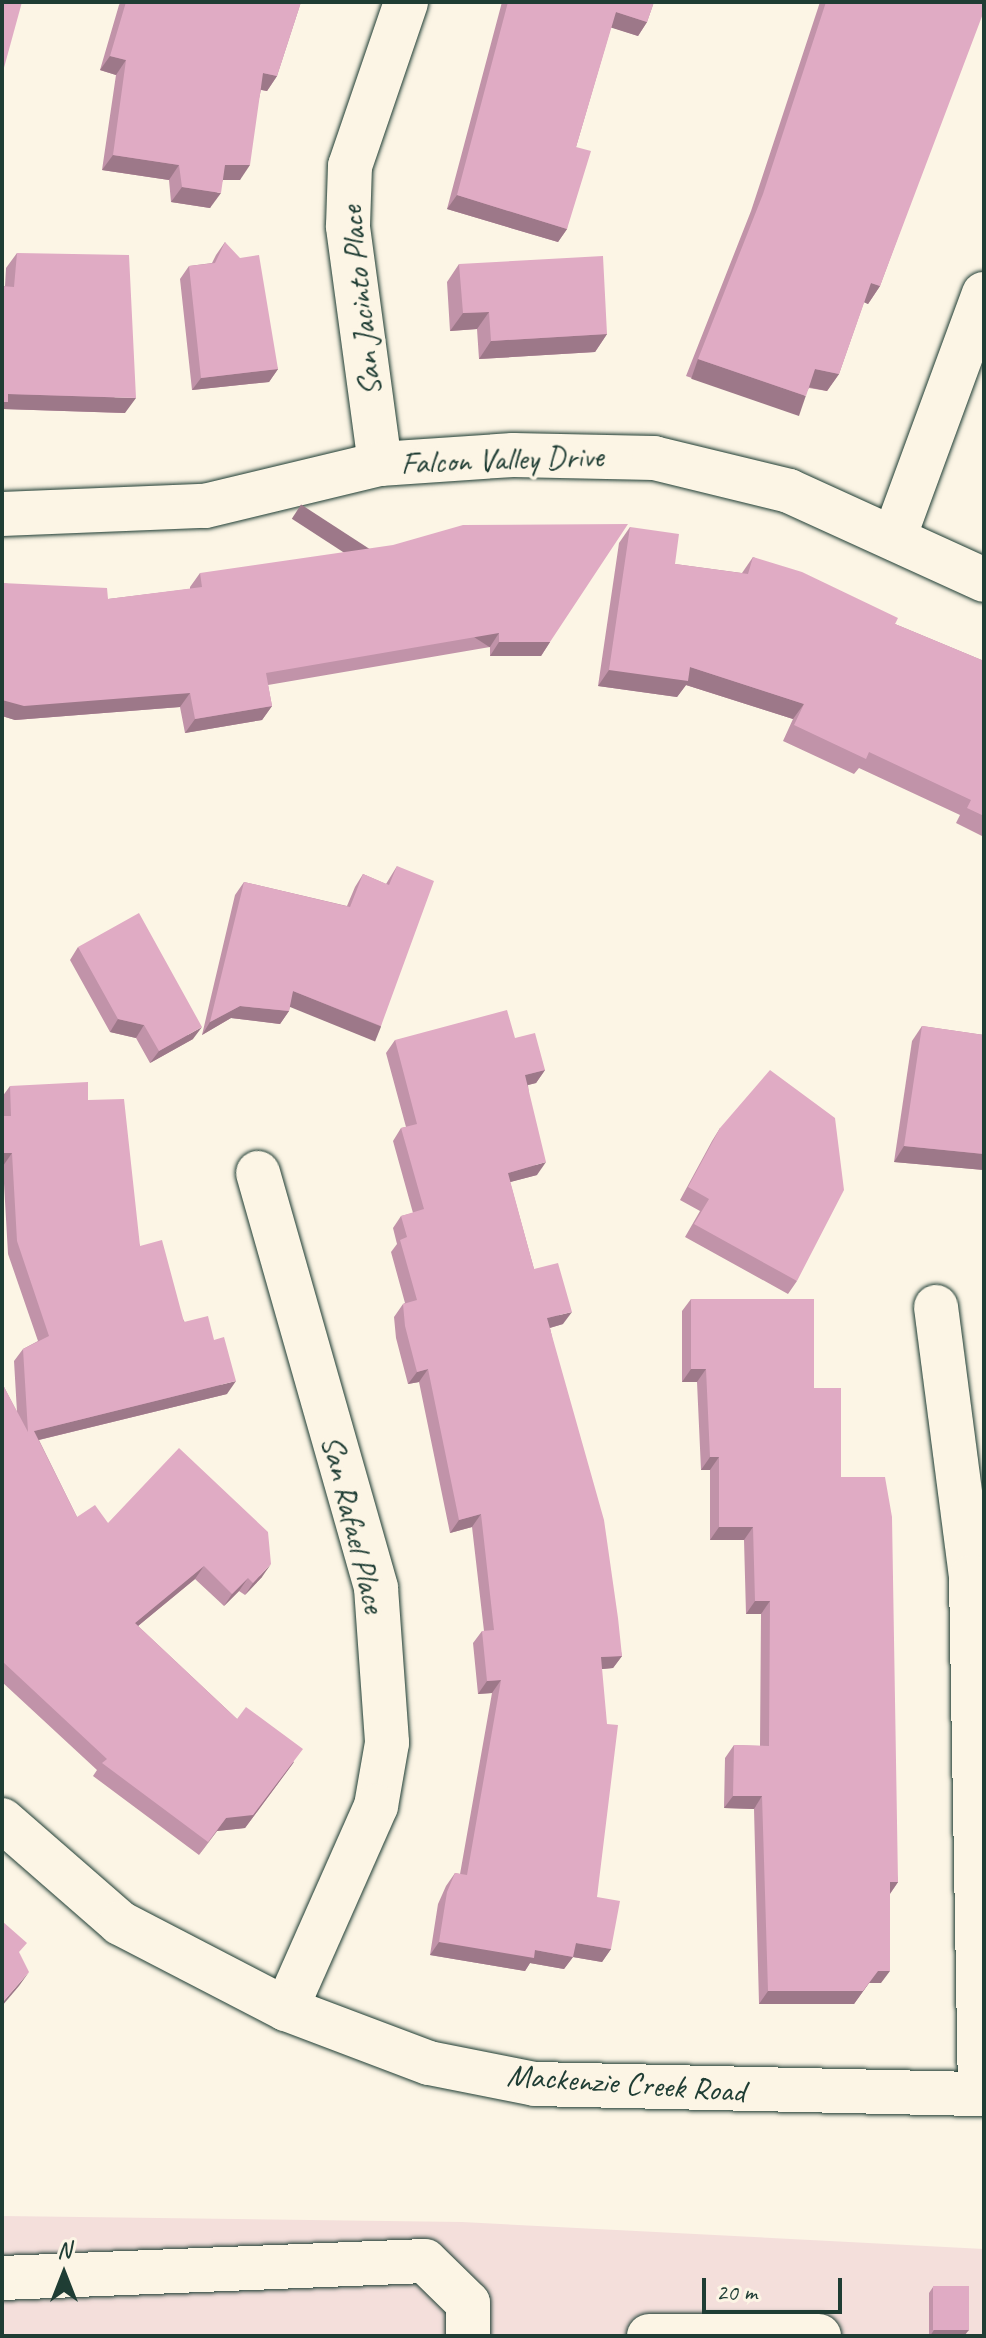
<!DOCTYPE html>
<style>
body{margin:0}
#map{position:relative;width:986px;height:2338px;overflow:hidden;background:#fcf5e5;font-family:Caveat,sans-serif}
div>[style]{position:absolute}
.built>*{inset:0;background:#f4dfdb}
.roads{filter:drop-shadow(0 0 2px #1f3d34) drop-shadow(0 0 2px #1f3d34)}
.minor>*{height:44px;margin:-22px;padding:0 22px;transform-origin:22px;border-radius:22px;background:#fcf5e5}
.wall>*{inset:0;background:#c193a9}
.shaded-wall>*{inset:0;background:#9d7889;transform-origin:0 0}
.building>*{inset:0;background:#e0abc4;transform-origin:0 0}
span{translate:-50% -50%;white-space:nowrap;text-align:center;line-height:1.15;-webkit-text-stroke:7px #fcf5e5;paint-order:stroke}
.street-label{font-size:32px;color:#1f3d34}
.frame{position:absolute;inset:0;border:4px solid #1f3d34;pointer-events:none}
.north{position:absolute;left:24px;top:2234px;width:80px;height:80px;-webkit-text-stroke:6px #fcf5e5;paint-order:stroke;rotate:0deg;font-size:22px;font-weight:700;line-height:32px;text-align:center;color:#1f3d34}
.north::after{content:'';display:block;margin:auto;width:28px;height:36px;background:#1f3d34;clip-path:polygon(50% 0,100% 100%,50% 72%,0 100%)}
.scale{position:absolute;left:702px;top:2278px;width:140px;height:36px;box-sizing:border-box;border:4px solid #1f3d34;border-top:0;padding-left:10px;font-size:24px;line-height:28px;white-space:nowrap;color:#1f3d34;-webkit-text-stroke:6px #fcf5e5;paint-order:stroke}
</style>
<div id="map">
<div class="built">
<i style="clip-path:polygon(2px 2216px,462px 2222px,984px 2249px,984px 2336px,2px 2336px)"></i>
</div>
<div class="roads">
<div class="minor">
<i style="left:380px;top:464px;width:240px;rotate:-97.7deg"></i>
<i style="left:348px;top:226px;width:60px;rotate:-88.1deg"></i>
<i style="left:350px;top:166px;width:173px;rotate:-71.1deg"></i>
<i style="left:2px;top:514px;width:203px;rotate:-2.3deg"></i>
<i style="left:205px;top:506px;width:180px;rotate:-13.5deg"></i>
<i style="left:380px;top:464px;width:133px;rotate:-3.9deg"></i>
<i style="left:513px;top:455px;width:141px;rotate:1.2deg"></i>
<i style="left:654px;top:458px;width:139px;rotate:13.7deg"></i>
<i style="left:789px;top:491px;width:214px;rotate:24.5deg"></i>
<i style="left:894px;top:538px;width:260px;rotate:-69.8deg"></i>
<i style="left:258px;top:1173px;width:431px;rotate:74.1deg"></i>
<i style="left:376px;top:1588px;width:155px;rotate:85.9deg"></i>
<i style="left:387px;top:1743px;width:64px;rotate:99.9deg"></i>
<i style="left:376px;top:1806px;width:222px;rotate:113.9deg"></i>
<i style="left:936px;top:1307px;width:272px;rotate:82.6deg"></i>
<i style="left:971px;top:1577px;width:517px;rotate:89deg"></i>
<i style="left:2px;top:1820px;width:157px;rotate:41.1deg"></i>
<i style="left:120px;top:1923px;width:187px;rotate:27.4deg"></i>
<i style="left:286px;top:2009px;width:153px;rotate:20.7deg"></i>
<i style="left:429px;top:2063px;width:108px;rotate:11.2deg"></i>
<i style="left:535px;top:2084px;width:449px;rotate:1.3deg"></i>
<i style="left:2px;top:2278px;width:423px;rotate:-2.3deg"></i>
<i style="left:425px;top:2261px;width:60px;rotate:44.3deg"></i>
<i style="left:468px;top:2303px;width:33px;rotate:90deg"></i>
<i style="left:649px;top:2336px;width:170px"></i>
</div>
</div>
<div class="wall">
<i style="clip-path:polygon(121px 2px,301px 2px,277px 76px,267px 91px,261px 90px,240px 180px,223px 180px,210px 208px,171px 202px,169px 180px,102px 170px,116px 75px,100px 70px,119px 5px)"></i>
<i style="clip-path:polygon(502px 2px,654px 2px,647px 22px,638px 36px,611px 27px,576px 147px,567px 229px,558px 242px,447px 209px)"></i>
<i style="clip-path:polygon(820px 2px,984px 2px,880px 286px,868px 304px,864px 302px,839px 374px,827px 391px,809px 388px,794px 413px,686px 376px,751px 211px)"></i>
<i style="clip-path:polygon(225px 242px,278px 369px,269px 382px,192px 390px,180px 279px,189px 266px,212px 263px,216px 255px)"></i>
<i style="clip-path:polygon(17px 253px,125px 413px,3px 409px,2px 410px,2px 286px,5px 286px,6px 268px)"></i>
<i style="clip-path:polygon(459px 264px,607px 334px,595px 352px,479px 359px,477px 329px,450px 331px,447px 282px)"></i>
<i style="clip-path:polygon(630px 527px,675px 564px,742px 573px,753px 557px,895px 624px,984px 661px,984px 837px,956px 823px,960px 815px,859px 768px,854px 774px,783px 741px,793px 719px,686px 685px,677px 697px,598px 686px,619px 543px)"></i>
<i style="clip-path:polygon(200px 573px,550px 642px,541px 656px,490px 656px,490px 647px,268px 685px,272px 706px,262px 720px,185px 733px,180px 707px,15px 720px,2px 716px,2px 583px,108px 599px,190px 589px,190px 587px)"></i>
<i style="clip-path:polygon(397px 866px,381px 1026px,372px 1039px,290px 1006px,289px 1011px,280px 1024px,231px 1018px,202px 1035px,235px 895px,244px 882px,347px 906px,355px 887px,363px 874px,386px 884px)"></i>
<i style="clip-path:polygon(78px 947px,193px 1039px,150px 1063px,136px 1038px,110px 1032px,70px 960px)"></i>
<i style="clip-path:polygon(922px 1026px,984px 1035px,984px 1170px,894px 1162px,912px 1041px)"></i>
<i style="clip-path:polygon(515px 1038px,545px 1070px,536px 1083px,528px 1085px,537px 1175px,510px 1182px,534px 1269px,563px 1324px,550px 1328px,622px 1656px,613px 1668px,602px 1669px,597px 1897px,611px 1949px,602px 1962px,573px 1957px,564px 1969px,530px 1963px,525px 1971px,430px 1955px,438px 1904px,446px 1886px,455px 1873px,460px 1874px,492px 1693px,478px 1694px,473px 1643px,482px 1631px,484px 1631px,472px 1527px,450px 1533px,419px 1382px,408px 1384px,396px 1338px,394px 1317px,403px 1304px,405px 1303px,391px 1252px,397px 1244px,393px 1228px,401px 1216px,413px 1213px,393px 1141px,401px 1128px,406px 1127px,386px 1053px,395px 1040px)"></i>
<i style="clip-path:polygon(10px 1086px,88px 1100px,140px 1246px,227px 1394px,39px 1440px,77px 1517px,108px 1523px,262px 1577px,245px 1595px,239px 1591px,224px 1606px,195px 1579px,138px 1626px,237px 1719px,294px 1762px,245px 1828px,217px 1831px,199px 1855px,93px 1776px,97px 1770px,2px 1682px,2px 1383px,17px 1412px,14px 1361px,23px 1349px,38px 1341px,8px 1254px,3px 1166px,2px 1166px,2px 1097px)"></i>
<i style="clip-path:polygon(720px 1128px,797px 1281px,788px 1294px,685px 1237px,700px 1211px,680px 1200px,712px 1141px)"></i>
<i style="clip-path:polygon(691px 1299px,814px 1388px,841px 1477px,898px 1882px,890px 1894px,881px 1983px,869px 1983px,854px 2004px,759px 2004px,754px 1809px,724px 1808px,725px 1758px,734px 1745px,760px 1746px,761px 1614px,746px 1614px,744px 1540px,710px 1540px,710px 1470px,701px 1470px,697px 1382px,682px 1382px,682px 1311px)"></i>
<i style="clip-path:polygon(933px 2287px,964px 2336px,929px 2336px,929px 2293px)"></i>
</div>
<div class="shaded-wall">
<i style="clip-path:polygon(616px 12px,647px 22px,638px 36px,606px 26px)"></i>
<i style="clip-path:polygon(110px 56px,126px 60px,116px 75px,100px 70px)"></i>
<i style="clip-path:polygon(263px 73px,277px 76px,267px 91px,253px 88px)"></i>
<i style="clip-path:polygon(113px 155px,179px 165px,169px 180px,102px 170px)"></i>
<i style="clip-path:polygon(225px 165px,250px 165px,240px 180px,214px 180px)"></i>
<i style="clip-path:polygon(182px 187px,221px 193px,210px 208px,171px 202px)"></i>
<i style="clip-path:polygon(457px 195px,567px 229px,558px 242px,447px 209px)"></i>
<i style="clip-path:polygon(871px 283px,880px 286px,868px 304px,859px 300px)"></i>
<i style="clip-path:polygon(489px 312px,477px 329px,450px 331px,463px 313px)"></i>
<i style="clip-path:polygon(607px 334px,595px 352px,479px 359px,491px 341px)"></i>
<i style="left:698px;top:359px;width:114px;height:21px;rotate:19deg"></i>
<i style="clip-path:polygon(278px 369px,269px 382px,192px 390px,201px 378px)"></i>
<i style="clip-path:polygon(815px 369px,839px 374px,827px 391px,803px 386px)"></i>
<i style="clip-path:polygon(8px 394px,136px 398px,125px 413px,3px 409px,2px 410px,2px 402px)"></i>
<i style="left:499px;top:633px;width:17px;height:236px;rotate:123deg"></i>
<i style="clip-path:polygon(499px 642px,550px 642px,541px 656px,490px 656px)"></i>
<i style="clip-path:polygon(690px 667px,804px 704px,793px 719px,686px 685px,677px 697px,598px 686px,609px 670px)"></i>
<i style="clip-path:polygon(190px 693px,180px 707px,15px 720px,2px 716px,2px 700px)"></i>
<i style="clip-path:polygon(272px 706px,262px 720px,185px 733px,195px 719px)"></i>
<i style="left:293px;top:991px;width:95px;height:16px;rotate:22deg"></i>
<i style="clip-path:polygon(240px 1006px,289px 1011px,280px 1024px,231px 1018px,202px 1035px,210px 1022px)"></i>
<i style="clip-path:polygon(118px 1019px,144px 1025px,136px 1038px,110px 1032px)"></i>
<i style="clip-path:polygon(202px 1027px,193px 1039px,150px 1063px,159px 1051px)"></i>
<i style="clip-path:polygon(545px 1070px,536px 1083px,516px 1088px,525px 1075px)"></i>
<i style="clip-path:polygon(904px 1146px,984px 1154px,984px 1170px,894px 1162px)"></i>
<i style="clip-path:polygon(2px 1153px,12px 1153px,3px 1166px,2px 1166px)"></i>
<i style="clip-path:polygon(546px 1162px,537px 1175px,499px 1185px,508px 1173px)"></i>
<i style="clip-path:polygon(572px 1312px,563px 1324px,539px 1331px,547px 1318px)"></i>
<i style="clip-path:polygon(428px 1369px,419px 1382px,408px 1384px,417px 1372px)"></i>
<i style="clip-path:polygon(691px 1369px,706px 1369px,697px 1382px,682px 1382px)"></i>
<i style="clip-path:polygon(236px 1381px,227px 1394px,26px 1443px,34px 1431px)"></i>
<i style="clip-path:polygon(710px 1457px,719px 1457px,710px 1470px,701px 1470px)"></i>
<i style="clip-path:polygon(481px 1514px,472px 1527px,450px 1533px,459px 1520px)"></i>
<i style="clip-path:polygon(719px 1527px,753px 1527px,744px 1540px,710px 1540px)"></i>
<i style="clip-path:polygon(271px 1564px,262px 1577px,245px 1595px,253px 1583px)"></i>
<i style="clip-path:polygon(204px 1566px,195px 1579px,127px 1635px,135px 1623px)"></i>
<i style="clip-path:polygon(248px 1578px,239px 1591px,224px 1606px,232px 1594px)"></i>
<i style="clip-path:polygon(755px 1601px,770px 1601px,761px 1614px,746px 1614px)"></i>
<i style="clip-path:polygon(622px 1656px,613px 1668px,592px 1670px,601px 1657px)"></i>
<i style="clip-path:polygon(501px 1680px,492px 1693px,478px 1694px,487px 1681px)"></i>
<i style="clip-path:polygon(294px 1762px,245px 1828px,217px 1831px,199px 1855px,226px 1818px)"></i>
<i style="clip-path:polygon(733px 1796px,762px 1796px,754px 1809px,724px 1808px)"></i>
<i style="clip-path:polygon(890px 1882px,898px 1882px,889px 1895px)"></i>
<i style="clip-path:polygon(439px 1942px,535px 1950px,573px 1957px,564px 1969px,530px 1963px,525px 1971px,430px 1955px)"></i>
<i style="clip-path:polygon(576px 1943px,611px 1949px,602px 1962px,567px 1956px)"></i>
<i style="clip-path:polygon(878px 1971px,890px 1971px,881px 1983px,869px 1983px,854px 2004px,759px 2004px,768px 1991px)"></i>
<i style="clip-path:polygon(29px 1972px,19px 1986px,2px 2006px,2px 2003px)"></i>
<i style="clip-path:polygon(934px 2330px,969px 2330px,964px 2336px,930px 2336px)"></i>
</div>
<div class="building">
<i style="clip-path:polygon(2px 2px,22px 2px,2px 75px)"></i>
<i style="clip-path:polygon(126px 2px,301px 2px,277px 76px,263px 73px,250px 165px,225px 165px,221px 193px,182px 187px,179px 165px,113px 155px,126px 60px,110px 56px)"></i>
<i style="clip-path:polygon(508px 2px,654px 2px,647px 22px,616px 12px,576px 147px,591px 151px,567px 229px,457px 195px)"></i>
<i style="clip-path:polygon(826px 2px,984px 2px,984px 11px,880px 286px,871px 283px,839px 374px,815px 369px,806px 396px,698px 359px,763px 194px)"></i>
<i style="clip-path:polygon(225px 242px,240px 258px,259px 255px,278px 369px,201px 378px,189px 266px,215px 263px)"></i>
<i style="clip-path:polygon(17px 253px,129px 255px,136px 398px,8px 394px,8px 402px,2px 402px,2px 286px,14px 287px)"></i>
<i style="clip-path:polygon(603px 256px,607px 334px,491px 341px,489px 312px,463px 313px,459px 264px)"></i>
<i style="clip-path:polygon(628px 524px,550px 642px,499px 642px,499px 633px,266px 673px,272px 706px,195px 719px,190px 693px,24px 706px,2px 700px,2px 583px,107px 588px,108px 599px,202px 587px,200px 573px,393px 545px,463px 525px)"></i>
<i style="clip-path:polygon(630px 527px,679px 534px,675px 564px,748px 574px,753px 557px,802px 572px,898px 618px,895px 624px,984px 661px,984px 816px,967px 808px,971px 800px,869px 752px,866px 759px,794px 725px,804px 704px,690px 667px,688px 681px,609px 670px)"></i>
<i style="clip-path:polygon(397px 866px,434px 881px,381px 1026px,293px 991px,289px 1011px,240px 1006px,210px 1022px,244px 882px,350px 907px,363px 874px,389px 885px)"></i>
<i style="clip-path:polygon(139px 913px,202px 1027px,159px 1051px,144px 1025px,118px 1019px,78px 947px)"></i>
<i style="clip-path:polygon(507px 1010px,515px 1038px,535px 1033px,545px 1070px,525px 1075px,546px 1162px,508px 1173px,534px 1269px,558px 1263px,572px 1312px,547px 1318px,604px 1520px,618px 1618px,622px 1656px,601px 1657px,607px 1724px,618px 1725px,597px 1897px,620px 1901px,611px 1949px,576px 1943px,573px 1957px,535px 1950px,534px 1958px,439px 1942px,447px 1892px,455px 1873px,467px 1875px,501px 1680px,487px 1681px,482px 1631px,494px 1630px,481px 1514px,459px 1520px,428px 1369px,417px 1372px,405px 1326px,403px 1304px,417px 1300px,400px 1240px,407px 1237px,401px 1216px,424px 1209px,401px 1128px,417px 1124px,395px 1040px)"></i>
<i style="clip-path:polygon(922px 1026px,984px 1035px,984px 1154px,904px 1146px)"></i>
<i style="clip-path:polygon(770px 1070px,835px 1118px,844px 1190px,797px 1281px,694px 1224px,709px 1199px,688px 1187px,720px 1128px)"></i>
<i style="clip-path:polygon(88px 1082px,88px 1100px,124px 1099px,140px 1246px,162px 1240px,184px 1322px,208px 1316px,214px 1340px,224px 1337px,236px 1381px,34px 1431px,77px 1517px,95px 1505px,108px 1523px,179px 1448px,268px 1532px,271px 1564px,253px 1583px,248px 1578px,232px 1594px,204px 1566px,135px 1623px,237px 1719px,246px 1707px,303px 1749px,253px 1815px,226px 1818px,208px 1842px,102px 1763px,107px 1759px,2px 1661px,2px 1383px,28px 1432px,23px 1349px,49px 1336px,17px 1241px,12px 1153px,2px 1153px,2px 1116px,11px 1116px,10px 1086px)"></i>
<i style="clip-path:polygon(691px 1299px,814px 1299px,814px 1388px,841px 1388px,841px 1477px,885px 1477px,892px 1517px,898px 1882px,890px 1882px,890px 1971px,878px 1971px,863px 1991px,768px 1991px,762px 1796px,733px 1796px,734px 1745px,769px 1746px,770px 1601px,755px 1601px,753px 1527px,719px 1527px,719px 1457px,710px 1457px,706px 1369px,691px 1369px)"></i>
<i style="clip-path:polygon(2px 1921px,27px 1943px,19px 1952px,29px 1972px,2px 2003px)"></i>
<i style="left:969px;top:2286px;width:44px;height:36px;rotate:90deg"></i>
</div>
<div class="street-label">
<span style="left:361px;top:301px;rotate:-96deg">San Jacinto Place</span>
<span style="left:502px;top:460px;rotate:-2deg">Falcon Valley Drive</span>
<span style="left:353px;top:1524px;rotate:76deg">San Rafael Place</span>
<span style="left:626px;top:2084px;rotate:4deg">Mackenzie Creek Road</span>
</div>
<div class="frame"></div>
<div class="north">N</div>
<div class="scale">20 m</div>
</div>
